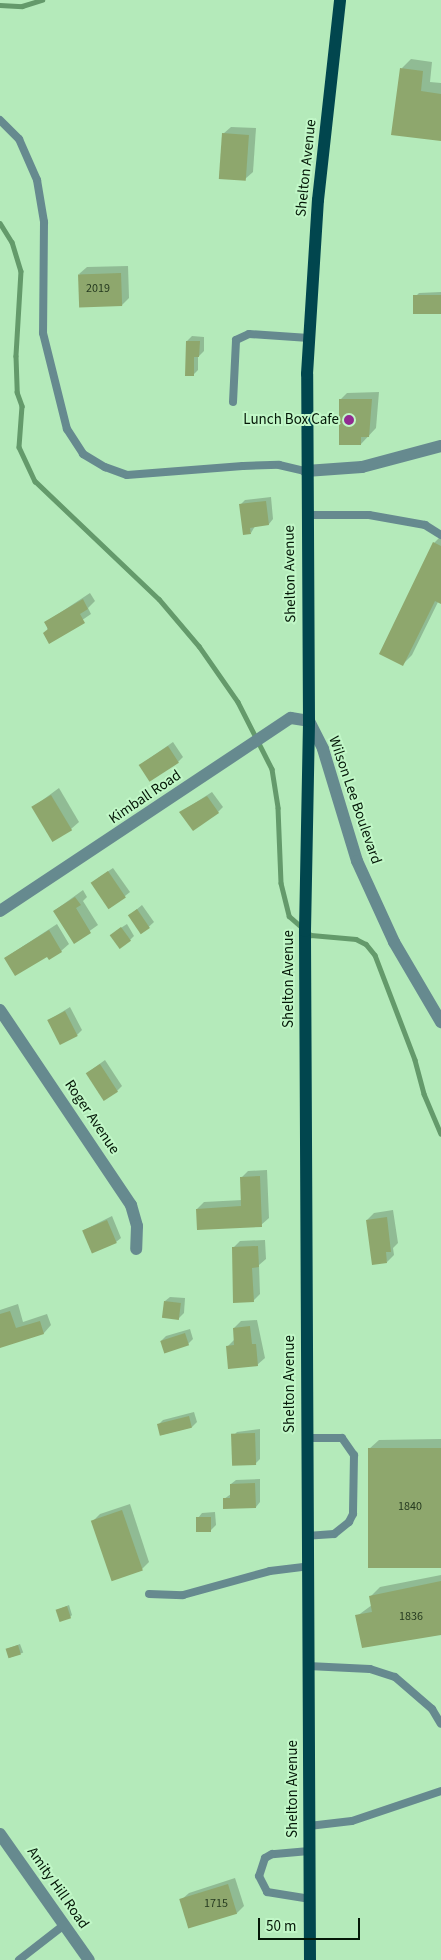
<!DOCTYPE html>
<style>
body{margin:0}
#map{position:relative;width:441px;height:1960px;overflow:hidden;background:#b4eaba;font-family:"Source Sans 3",sans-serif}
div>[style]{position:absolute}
.shadow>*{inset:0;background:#0003;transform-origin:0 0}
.stream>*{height:4.5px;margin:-2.25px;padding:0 2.25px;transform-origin:2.25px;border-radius:2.25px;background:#649a6b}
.building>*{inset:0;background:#8ea76d;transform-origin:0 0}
.service>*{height:8px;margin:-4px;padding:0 4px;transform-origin:4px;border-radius:4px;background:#668a8f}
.minor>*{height:12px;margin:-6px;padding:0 6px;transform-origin:6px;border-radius:6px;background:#668a8f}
.tertiary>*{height:12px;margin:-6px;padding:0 6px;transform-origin:6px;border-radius:6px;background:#668a8f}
.primary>*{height:12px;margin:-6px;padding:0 6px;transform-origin:6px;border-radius:6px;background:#01464e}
.dots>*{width:14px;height:14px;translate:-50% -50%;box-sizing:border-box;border:2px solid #c1f7c7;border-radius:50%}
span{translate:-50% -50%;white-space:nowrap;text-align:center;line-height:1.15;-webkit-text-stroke:4px #c1f7c7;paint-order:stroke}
.number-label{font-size:12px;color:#263b20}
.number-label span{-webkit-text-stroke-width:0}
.street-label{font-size:15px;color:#041707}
.poi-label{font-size:15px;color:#041707}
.right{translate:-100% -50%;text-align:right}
.scale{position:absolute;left:258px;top:1918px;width:102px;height:22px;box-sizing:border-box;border:2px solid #041707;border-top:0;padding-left:6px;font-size:15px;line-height:18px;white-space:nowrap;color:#041707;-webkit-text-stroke:4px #c1f7c7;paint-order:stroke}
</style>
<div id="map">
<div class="shadow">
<i style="clip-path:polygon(411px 59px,432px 62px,430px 82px,441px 83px,441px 140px,402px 68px)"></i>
<i style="clip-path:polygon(231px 127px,256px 128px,253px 172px,245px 179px,223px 134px)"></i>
<i style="clip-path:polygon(128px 266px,129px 298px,122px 305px,79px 274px,87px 267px)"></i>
<i style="clip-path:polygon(441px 292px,441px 313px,414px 298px,419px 293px)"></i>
<i style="clip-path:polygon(192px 336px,204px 337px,204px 351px,198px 357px,198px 370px,193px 375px,187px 341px)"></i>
<i style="clip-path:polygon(379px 392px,376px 428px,361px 444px,340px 400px,347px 393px)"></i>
<i style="clip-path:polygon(271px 497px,273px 519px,269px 524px,255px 526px,251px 533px,240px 505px,245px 500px)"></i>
<i style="clip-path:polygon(441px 536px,441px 603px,438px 602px,412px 655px,403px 664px,434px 543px)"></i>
<i style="clip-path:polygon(90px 593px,95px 601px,88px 608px,91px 614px,50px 642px,46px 622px)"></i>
<i style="clip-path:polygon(173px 742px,183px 757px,178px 762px,140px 765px)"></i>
<i style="clip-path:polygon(59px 788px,79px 822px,71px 829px,33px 807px)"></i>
<i style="clip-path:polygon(212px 792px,223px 807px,218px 812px,181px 812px)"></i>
<i style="clip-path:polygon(113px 868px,130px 892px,110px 908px,98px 878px)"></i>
<i style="clip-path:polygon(83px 890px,87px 897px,83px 901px,98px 925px,74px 942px,54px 911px)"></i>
<i style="clip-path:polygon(142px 905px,154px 922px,142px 933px,130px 915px)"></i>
<i style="clip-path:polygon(57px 924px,69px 944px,61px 951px,49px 958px,47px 955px,5px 958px)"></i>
<i style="clip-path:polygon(127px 924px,134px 936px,130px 940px,116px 931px)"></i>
<i style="clip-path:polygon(70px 1007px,82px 1030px,77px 1035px,49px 1020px)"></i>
<i style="clip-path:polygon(105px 1060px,122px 1086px,117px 1091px,87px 1073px)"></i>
<i style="clip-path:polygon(267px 1170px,269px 1218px,261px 1225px,197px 1209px,204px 1202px,242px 1200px,241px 1178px,248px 1171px)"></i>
<i style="clip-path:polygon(393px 1210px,398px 1243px,393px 1248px,394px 1255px,387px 1262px,367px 1220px,374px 1213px)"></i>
<i style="clip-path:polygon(112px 1216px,121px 1238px,116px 1242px,84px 1230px)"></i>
<i style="clip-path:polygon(265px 1240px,266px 1259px,259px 1265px,260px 1294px,253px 1301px,233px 1248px,240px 1241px)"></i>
<i style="clip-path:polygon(170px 1297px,185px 1298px,184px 1313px,179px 1318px,165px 1301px)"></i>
<i style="clip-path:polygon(18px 1304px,23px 1322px,47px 1314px,51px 1325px,44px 1333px,0 1343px,0 1310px)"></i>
<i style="clip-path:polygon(257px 1320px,265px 1358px,257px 1365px,227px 1347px,235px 1339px,234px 1328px,241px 1321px)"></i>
<i style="clip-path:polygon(190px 1329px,193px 1339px,188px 1344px,161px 1341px,166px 1336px)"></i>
<i style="clip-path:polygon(194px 1412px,197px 1422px,192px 1427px,161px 1435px,158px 1425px,163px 1420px)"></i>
<i style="clip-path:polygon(260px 1429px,260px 1459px,255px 1464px,232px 1437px,237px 1432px)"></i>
<i style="clip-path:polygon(441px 1439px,441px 1566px,369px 1449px,379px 1440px)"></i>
<i style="clip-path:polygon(260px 1479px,260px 1502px,256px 1507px,224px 1499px,231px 1494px,231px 1484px,236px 1480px)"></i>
<i style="clip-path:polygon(130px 1504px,149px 1562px,142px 1569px,93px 1521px,100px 1514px)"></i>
<i style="clip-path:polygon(215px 1512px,216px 1525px,211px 1530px,198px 1518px,202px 1513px)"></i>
<i style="clip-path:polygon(441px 1575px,441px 1633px,357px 1616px,372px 1605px,370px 1597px,380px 1587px)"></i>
<i style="clip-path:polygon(69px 1605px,72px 1615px,70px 1617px,57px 1610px)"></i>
<i style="left:20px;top:1644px;width:9px;height:14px;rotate:69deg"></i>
<i style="clip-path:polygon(235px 1878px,244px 1906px,237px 1913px,181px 1900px,189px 1893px)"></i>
</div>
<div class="stream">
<i style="left:0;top:5px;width:22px;rotate:3deg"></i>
<i style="left:22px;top:6px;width:21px;rotate:-17deg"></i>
<i style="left:0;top:223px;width:22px;rotate:58deg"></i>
<i style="left:12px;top:242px;width:30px;rotate:73deg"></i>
<i style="left:21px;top:271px;width:85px;rotate:93.4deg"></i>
<i style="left:16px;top:356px;width:36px;rotate:88deg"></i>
<i style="left:17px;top:392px;width:15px;rotate:70deg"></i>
<i style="left:22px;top:406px;width:41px;rotate:94.2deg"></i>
<i style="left:19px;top:447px;width:38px;rotate:65deg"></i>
<i style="left:35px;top:481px;width:171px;rotate:43.6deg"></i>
<i style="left:159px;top:599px;width:62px;rotate:49.6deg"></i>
<i style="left:199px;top:646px;width:68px;rotate:55.1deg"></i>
<i style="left:238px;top:702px;width:75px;rotate:63.1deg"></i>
<i style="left:272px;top:769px;width:39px;rotate:81deg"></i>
<i style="left:278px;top:808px;width:75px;rotate:87.7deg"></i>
<i style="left:281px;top:883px;width:34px;rotate:76deg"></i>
<i style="left:289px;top:916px;width:29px;rotate:41deg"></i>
<i style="left:311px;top:935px;width:45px;rotate:5.1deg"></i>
<i style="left:356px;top:939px;width:11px;rotate:27deg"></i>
<i style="left:366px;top:944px;width:14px;rotate:51deg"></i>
<i style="left:375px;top:955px;width:112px;rotate:69.1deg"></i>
<i style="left:415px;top:1060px;width:35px;rotate:75deg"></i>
<i style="left:424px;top:1094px;width:43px;rotate:67deg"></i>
</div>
<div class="building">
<i style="clip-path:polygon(400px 68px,423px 71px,421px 91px,441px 94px,441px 141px,391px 135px)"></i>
<i style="left:222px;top:133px;width:27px;height:46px;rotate:4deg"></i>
<i style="left:121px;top:273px;width:33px;height:43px;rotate:88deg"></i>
<i style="left:441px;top:295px;width:19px;height:28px;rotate:90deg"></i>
<i style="clip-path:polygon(186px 341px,200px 341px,199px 357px,194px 357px,194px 376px,185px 376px)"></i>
<i style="clip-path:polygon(339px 399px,372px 399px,369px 437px,361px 437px,361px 445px,339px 445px)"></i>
<i style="clip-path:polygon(266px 501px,269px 525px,250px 528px,251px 534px,243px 535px,239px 504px)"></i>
<i style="clip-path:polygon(433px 542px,441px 546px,441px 604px,435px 601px,403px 666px,379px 654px)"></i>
<i style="clip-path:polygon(83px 599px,88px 609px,80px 614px,85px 623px,49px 644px,43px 633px,48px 629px,44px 622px)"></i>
<i style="left:168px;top:746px;width:20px;height:35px;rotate:57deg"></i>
<i style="left:51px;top:795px;width:41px;height:23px;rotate:59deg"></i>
<i style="clip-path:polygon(207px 796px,219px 813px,193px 831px,179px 812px)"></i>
<i style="left:108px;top:871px;width:32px;height:21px;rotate:56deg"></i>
<i style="clip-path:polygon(75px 897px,81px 905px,76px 908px,91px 933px,74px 944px,53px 911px)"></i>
<i style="left:137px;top:909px;width:23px;height:11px;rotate:56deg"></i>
<i style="left:121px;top:927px;width:17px;height:14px;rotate:54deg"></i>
<i style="clip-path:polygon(49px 930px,62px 952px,49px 960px,47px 957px,15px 976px,4px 958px)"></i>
<i style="left:65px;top:1011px;width:28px;height:20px;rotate:63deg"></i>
<i style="left:100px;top:1064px;width:33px;height:17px;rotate:57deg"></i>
<i style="clip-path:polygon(260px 1176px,262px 1227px,197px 1230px,196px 1209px,241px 1206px,240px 1177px)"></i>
<i style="clip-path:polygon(387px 1217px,391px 1252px,386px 1252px,387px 1263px,372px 1265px,366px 1220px)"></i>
<i style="left:107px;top:1220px;width:25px;height:27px;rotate:67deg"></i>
<i style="clip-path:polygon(258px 1246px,259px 1267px,252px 1268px,254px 1302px,233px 1303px,232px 1247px)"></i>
<i style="left:164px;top:1301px;width:17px;height:17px;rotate:7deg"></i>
<i style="clip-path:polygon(10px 1311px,16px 1328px,40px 1321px,44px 1334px,0 1348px,0 1314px)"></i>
<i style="clip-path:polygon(250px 1326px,252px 1344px,256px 1344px,258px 1366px,228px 1369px,226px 1346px,234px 1345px,233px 1328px)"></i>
<i style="left:185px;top:1333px;width:13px;height:26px;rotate:72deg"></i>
<i style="left:189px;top:1416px;width:12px;height:33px;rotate:76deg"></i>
<i style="left:255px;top:1433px;width:32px;height:24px;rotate:88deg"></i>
<i style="left:441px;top:1448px;width:120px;height:73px;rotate:90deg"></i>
<i style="clip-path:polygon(255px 1483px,256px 1508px,223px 1509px,223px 1498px,230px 1498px,230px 1484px)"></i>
<i style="left:122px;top:1510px;width:64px;height:33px;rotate:71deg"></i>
<i style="left:196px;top:1517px;width:15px;height:15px"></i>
<i style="clip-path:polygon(441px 1581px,441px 1635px,362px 1648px,355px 1615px,372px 1612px,369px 1596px)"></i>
<i style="left:67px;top:1606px;width:13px;height:12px;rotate:72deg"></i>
<i style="left:18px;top:1645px;width:10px;height:13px;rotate:73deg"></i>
<i style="left:228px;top:1884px;width:31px;height:51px;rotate:73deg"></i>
</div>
<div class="service">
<i style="left:0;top:120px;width:27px;rotate:45deg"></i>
<i style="left:19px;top:139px;width:45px;rotate:66.3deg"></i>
<i style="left:37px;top:180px;width:43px;rotate:80.5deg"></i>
<i style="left:44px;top:222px;width:111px;rotate:90.5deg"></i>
<i style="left:43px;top:333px;width:99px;rotate:76deg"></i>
<i style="left:67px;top:429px;width:30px;rotate:57deg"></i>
<i style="left:83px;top:454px;width:26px;rotate:31deg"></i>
<i style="left:105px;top:467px;width:23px;rotate:20deg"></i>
<i style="left:127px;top:475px;width:116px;rotate:-4.4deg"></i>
<i style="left:243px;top:466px;width:36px;rotate:-2deg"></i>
<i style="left:279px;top:465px;width:28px;rotate:13deg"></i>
<i style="left:233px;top:402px;width:62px;rotate:-87.2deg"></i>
<i style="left:236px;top:340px;width:14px;rotate:-25deg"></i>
<i style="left:249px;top:334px;width:60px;rotate:3.8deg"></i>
<i style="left:306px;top:515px;width:63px"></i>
<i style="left:369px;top:515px;width:57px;rotate:10.1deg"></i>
<i style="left:425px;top:525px;width:19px;rotate:32deg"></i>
<i style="left:307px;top:1438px;width:35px"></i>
<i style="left:342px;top:1438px;width:21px;rotate:55deg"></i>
<i style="left:354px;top:1455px;width:59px;rotate:91deg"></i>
<i style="left:353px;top:1514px;width:9px;rotate:117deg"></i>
<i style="left:349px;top:1522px;width:19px;rotate:141deg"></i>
<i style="left:334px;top:1534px;width:27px;rotate:176deg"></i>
<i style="left:149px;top:1594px;width:34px;rotate:2deg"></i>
<i style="left:183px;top:1595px;width:90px;rotate:-15.4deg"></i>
<i style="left:270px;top:1571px;width:38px;rotate:-7deg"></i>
<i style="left:308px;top:1666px;width:62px;rotate:2.8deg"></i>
<i style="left:370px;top:1669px;width:26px;rotate:18deg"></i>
<i style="left:395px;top:1677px;width:49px;rotate:40.9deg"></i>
<i style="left:432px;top:1709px;width:17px;rotate:59deg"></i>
<i style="left:309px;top:1826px;width:43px;rotate:-6.6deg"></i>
<i style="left:352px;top:1821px;width:94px;rotate:-18.6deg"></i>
<i style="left:309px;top:1851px;width:37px;rotate:175deg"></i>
<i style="left:272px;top:1854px;width:8px;rotate:150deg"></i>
<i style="left:265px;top:1858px;width:19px;rotate:108deg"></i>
<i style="left:259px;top:1876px;width:18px;rotate:63deg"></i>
<i style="left:267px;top:1892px;width:44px;rotate:9.2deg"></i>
<i style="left:19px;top:1960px;width:57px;rotate:-37.9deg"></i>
</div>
<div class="minor">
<i style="left:306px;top:471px;width:56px;rotate:-4.1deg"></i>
<i style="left:362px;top:467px;width:82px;rotate:-14.9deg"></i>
<i style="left:0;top:911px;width:349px;rotate:-33.6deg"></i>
<i style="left:291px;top:718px;width:18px;rotate:9deg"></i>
<i style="left:0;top:1010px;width:235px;rotate:56.1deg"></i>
<i style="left:131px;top:1205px;width:22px;rotate:74deg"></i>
<i style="left:137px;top:1226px;width:23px;rotate:92deg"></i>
</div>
<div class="tertiary">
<i style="left:309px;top:721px;width:31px;rotate:63deg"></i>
<i style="left:323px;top:749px;width:117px;rotate:73.1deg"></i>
<i style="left:357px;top:861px;width:89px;rotate:65.4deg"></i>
<i style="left:394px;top:942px;width:93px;rotate:59.6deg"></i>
<i style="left:0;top:1834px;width:154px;rotate:54.8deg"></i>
</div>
<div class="primary">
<i style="left:310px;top:1960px;width:1029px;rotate:-90.28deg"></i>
<i style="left:305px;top:931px;width:210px;rotate:-88.9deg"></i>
<i style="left:309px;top:721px;width:347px;rotate:-90.3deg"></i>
<i style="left:307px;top:374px;width:174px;rotate:-86.4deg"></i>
<i style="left:318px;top:200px;width:201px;rotate:-83.7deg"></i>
</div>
<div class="dots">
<i style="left:349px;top:420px;background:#912b91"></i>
</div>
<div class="number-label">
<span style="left:98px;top:289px">2019</span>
<span style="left:410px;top:1507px">1840</span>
<span style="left:411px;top:1617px">1836</span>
<span style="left:216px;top:1904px">1715</span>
</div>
<div class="street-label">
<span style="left:306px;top:168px;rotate:-84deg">Shelton Avenue</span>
<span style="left:290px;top:574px;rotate:-91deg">Shelton Avenue</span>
<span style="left:145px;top:797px;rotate:-34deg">Kimball Road</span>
<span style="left:355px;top:800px;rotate:71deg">Wilson Lee Boulevard</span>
<span style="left:289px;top:979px;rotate:-90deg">Shelton Avenue</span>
<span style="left:92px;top:1117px;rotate:56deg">Roger Avenue</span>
<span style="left:290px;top:1384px;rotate:-90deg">Shelton Avenue</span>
<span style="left:293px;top:1789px;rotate:-90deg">Shelton Avenue</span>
<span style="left:58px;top:1888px;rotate:55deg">Amity Hill Road</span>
</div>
<div class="poi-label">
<span class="right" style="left:339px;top:420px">Lunch Box Cafe</span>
</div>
<div class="scale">50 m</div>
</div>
